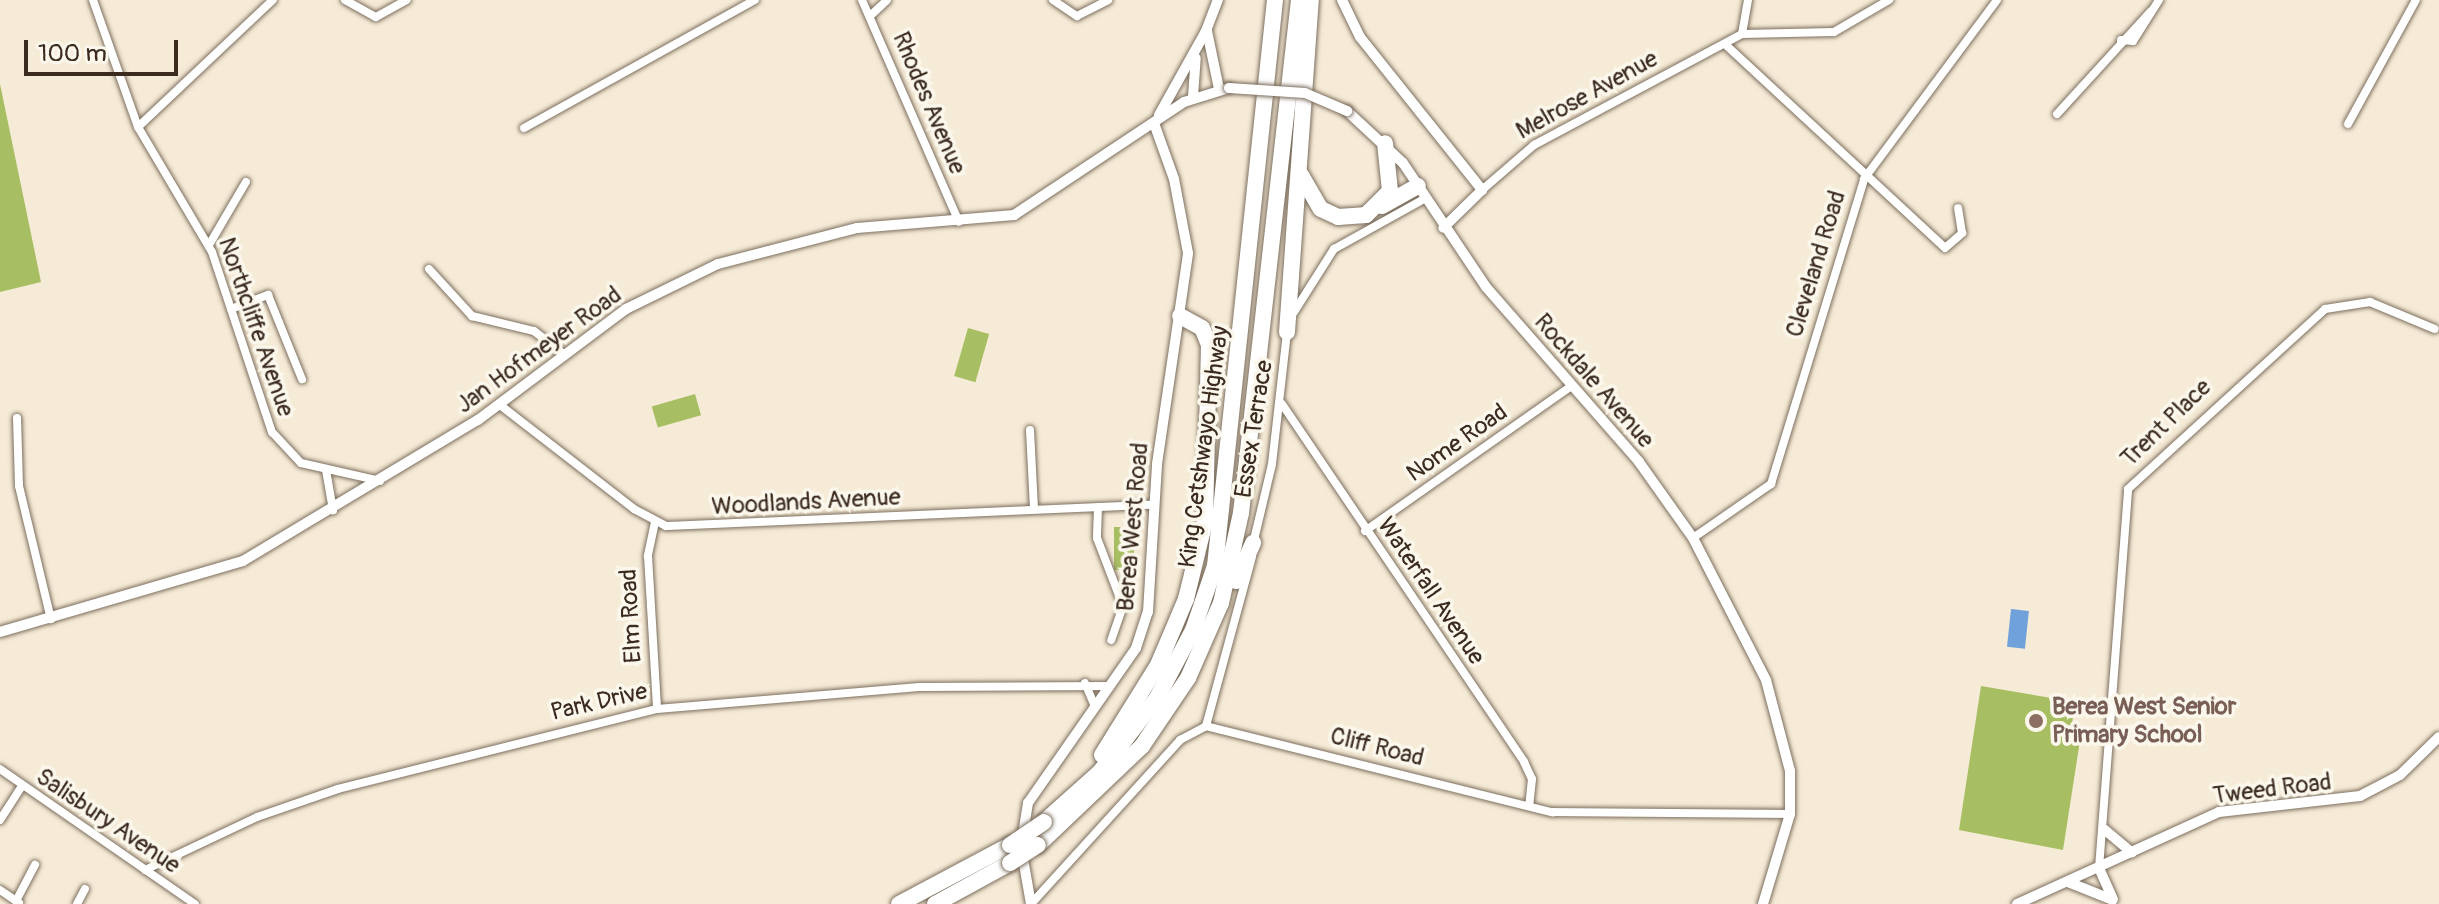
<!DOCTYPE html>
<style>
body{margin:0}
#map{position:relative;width:2439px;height:904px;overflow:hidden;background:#f6ebd6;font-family:Pangolin,sans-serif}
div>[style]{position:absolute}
.green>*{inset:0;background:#a8be62;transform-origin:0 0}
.water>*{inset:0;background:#71a1db;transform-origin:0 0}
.roads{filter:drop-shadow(0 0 2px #7c6e5e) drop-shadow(0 0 2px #7c6e5e)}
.minor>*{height:8px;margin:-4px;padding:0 4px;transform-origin:4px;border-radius:4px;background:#fff}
.tertiary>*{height:10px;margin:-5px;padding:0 5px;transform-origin:5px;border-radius:5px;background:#fff}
.motorway>*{height:16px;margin:-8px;padding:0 8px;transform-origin:8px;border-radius:8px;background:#fff}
.bridges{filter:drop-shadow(0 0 2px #7c6e5e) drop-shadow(0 0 2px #7c6e5e)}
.tertiary-bridge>*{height:10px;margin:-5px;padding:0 5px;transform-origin:5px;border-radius:5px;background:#fff}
.motorway-bridge>*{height:16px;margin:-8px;padding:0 8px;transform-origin:8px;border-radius:8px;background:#fff}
.dots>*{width:22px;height:22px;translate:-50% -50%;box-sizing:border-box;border:4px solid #fbf7ec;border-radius:50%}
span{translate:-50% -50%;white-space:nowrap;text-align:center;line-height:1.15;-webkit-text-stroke:7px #fbf7ec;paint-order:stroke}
.street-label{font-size:24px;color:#3b2a1e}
.education-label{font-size:24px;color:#785e54;font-weight:700}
.left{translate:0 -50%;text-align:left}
.scale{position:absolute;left:24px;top:40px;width:154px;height:36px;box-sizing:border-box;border:4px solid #3b2a1e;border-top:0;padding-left:10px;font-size:24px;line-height:28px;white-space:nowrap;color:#3b2a1e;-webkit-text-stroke:6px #fbf7ec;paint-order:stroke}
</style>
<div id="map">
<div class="green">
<i style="clip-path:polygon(0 84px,41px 282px,0 292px)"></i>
<i style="left:968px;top:328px;width:22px;height:50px;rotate:16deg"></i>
<i style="left:695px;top:394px;width:22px;height:45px;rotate:74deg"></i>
<i style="left:1114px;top:527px;width:20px;height:43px"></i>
<i style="clip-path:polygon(1981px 686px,2075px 702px,2071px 732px,2081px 734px,2063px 850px,1959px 830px)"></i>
</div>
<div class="water">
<i style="left:2011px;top:609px;width:18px;height:38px;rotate:6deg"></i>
</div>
<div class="roads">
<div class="minor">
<i style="left:93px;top:0;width:135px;rotate:70.5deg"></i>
<i style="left:138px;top:127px;width:145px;rotate:59.4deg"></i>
<i style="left:212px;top:252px;width:190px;rotate:71.6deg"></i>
<i style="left:272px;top:432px;width:42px;rotate:46.9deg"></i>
<i style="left:301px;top:463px;width:81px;rotate:12.8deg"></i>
<i style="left:345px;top:0;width:35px;rotate:29deg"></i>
<i style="left:376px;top:17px;width:35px;rotate:-29deg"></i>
<i style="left:862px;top:0;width:242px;rotate:66.4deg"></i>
<i style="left:1053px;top:0;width:29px;rotate:34deg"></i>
<i style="left:1077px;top:16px;width:35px;rotate:-27deg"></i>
<i style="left:870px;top:16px;width:23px;rotate:-43deg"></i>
<i style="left:1742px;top:34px;width:92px;rotate:-1.2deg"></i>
<i style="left:1834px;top:32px;width:64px;rotate:-30.2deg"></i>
<i style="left:1742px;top:34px;width:35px;rotate:-80deg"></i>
<i style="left:2121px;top:40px;width:12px;rotate:5deg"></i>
<i style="left:2133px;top:41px;width:49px;rotate:-57.6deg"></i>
<i style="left:1727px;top:46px;width:297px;rotate:42.8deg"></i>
<i style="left:1945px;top:248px;width:23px;rotate:-41deg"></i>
<i style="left:1962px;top:233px;width:25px;rotate:-99deg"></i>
<i style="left:2057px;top:114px;width:139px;rotate:-47.6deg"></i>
<i style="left:2348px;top:124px;width:141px;rotate:-61.3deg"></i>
<i style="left:138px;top:127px;width:185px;rotate:-43.3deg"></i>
<i style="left:524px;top:128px;width:264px;rotate:-29deg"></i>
<i style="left:1482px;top:190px;width:69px;rotate:-40.9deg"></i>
<i style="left:1534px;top:145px;width:236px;rotate:-28.1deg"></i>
<i style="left:209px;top:245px;width:73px;rotate:-59.6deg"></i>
<i style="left:429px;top:269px;width:64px;rotate:47.5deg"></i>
<i style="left:472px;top:316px;width:64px;rotate:13.6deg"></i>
<i style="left:534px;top:331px;width:39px;rotate:38deg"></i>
<i style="left:231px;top:309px;width:40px;rotate:-21deg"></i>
<i style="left:268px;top:295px;width:91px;rotate:68deg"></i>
<i style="left:1294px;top:312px;width:75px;rotate:-57.6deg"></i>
<i style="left:1334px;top:249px;width:105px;rotate:-29deg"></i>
<i style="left:1282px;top:404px;width:432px;rotate:55.9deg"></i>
<i style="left:1524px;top:762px;width:19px;rotate:65deg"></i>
<i style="left:1532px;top:779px;width:27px;rotate:96deg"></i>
<i style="left:500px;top:405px;width:170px;rotate:37.8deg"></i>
<i style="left:634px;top:509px;width:36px;rotate:28deg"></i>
<i style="left:666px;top:526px;width:487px;rotate:-2.5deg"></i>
<i style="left:17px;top:418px;width:68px;rotate:88.3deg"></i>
<i style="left:19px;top:486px;width:137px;rotate:76.5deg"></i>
<i style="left:1030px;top:430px;width:79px;rotate:87.1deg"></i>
<i style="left:326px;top:470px;width:41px;rotate:80.1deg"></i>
<i style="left:1098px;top:507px;width:31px;rotate:92deg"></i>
<i style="left:1097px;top:538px;width:73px;rotate:69.1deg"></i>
<i style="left:1123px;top:606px;width:36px;rotate:109deg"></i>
<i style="left:655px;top:522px;width:35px;rotate:102deg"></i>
<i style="left:648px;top:556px;width:153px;rotate:86.6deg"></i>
<i style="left:1365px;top:531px;width:251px;rotate:-35.1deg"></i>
<i style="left:1693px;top:538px;width:95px;rotate:-34.7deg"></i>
<i style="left:1771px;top:484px;width:319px;rotate:-73deg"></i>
<i style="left:1864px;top:179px;width:223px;rotate:-53.4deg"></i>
<i style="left:1253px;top:544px;width:82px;rotate:-76.6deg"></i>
<i style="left:1272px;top:464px;width:133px;rotate:-83.5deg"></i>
<i style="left:1085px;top:683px;width:25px;rotate:67deg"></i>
<i style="left:1206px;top:726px;width:175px;rotate:-74.8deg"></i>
<i style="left:0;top:769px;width:237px;rotate:34.7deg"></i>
<i style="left:0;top:820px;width:40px;rotate:-57.1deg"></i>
<i style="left:2099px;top:868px;width:380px;rotate:-85.6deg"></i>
<i style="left:2128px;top:489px;width:267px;rotate:-42.4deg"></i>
<i style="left:2325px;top:309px;width:46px;rotate:-8.8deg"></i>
<i style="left:2370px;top:302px;width:70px;rotate:22.6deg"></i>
<i style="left:145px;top:870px;width:124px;rotate:-25.3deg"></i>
<i style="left:257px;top:817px;width:86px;rotate:-19.1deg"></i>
<i style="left:338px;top:789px;width:329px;rotate:-14.1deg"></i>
<i style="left:657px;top:709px;width:263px;rotate:-4.8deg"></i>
<i style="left:919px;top:687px;width:191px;rotate:-0.3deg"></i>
<i style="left:0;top:890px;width:23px;rotate:34deg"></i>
<i style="left:16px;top:901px;width:41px;rotate:-62.2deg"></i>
<i style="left:77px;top:904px;width:17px;rotate:-62deg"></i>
<i style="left:1031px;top:904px;width:222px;rotate:-47.7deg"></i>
<i style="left:1180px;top:740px;width:30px;rotate:-28deg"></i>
<i style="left:1206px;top:726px;width:357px;rotate:14deg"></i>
<i style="left:1552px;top:812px;width:238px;rotate:0.5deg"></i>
</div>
<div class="tertiary">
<i style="left:1342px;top:0;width:41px;rotate:64.1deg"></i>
<i style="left:1360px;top:37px;width:196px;rotate:51.4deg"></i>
<i style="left:1482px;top:190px;width:54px;rotate:135.7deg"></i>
<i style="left:1207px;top:31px;width:59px;rotate:78.3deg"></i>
<i style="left:1204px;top:36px;width:39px;rotate:-69deg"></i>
<i style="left:1193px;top:97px;width:39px;rotate:-86deg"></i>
<i style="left:1347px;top:111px;width:76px;rotate:42.9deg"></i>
<i style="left:1403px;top:163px;width:149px;rotate:56.2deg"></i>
<i style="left:1486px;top:287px;width:232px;rotate:48.8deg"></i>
<i style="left:1639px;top:462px;width:93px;rotate:54.6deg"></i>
<i style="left:1693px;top:538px;width:160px;rotate:62.8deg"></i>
<i style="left:1766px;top:680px;width:94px;rotate:75.2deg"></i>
<i style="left:1790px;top:771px;width:43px;rotate:90deg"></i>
<i style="left:1790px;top:814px;width:94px;rotate:106.7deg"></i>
<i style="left:1159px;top:115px;width:98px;rotate:-60.8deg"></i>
<i style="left:0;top:632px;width:253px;rotate:-16.3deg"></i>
<i style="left:243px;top:561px;width:274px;rotate:-31deg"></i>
<i style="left:478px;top:420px;width:185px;rotate:-36.9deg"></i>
<i style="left:626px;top:309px;width:102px;rotate:-26.1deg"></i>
<i style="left:718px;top:264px;width:144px;rotate:-14.5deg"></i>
<i style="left:857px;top:228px;width:158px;rotate:-4.7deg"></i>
<i style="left:1014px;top:215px;width:204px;rotate:-33.6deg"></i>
<i style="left:1184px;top:102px;width:47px;rotate:-17.3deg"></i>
<i style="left:2105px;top:830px;width:35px;rotate:40deg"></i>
<i style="left:2099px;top:868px;width:34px;rotate:66deg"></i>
<i style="left:2068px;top:882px;width:48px;rotate:21.8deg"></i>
<i style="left:1031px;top:904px;width:58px;rotate:-100deg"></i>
<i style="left:1021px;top:847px;width:45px;rotate:-81deg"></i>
<i style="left:1028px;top:803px;width:189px;rotate:-55.1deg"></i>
<i style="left:1136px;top:648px;width:38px;rotate:-72deg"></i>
<i style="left:1148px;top:612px;width:148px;rotate:-86.5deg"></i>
<i style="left:1157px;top:464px;width:213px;rotate:-81.6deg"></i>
<i style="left:1188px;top:253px;width:75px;rotate:-100.7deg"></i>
<i style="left:1174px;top:179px;width:59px;rotate:-109.7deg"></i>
<i style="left:2017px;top:904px;width:222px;rotate:-24.5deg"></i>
<i style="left:2219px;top:812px;width:142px;rotate:-6.5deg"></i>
<i style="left:2360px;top:796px;width:45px;rotate:-27.7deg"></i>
<i style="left:2400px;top:775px;width:54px;rotate:-44.3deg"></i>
</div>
<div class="motorway">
<i style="left:1301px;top:175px;width:39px;rotate:60deg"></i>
<i style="left:1321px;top:209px;width:19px;rotate:25deg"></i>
<i style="left:1338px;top:217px;width:28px;rotate:-4deg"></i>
<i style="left:1366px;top:215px;width:34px;rotate:-45deg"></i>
<i style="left:1390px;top:191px;width:48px;rotate:-95.9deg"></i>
<i style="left:1382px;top:206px;width:41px;rotate:-29.1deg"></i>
<i style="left:1287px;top:332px;width:333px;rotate:-85.9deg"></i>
<i style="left:1236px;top:581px;width:42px;rotate:-65.9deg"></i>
<i style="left:1102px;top:755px;width:106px;rotate:-58.1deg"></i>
<i style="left:1158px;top:665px;width:72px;rotate:-67deg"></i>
<i style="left:1186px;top:599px;width:80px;rotate:-76.3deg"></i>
<i style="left:1205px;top:521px;width:176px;rotate:-88.7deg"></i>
<i style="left:1209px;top:345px;width:18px;rotate:-112deg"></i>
<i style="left:1202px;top:328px;width:25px;rotate:-151deg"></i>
<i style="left:1044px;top:822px;width:75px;rotate:-41.8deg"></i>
<i style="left:1100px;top:772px;width:93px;rotate:-52.4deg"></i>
<i style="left:1157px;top:698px;width:77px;rotate:-62.1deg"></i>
<i style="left:1193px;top:630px;width:68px;rotate:-71deg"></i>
<i style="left:1215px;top:566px;width:569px;rotate:-83.95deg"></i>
<i style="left:1038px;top:845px;width:144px;rotate:-43.6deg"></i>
<i style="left:1142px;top:746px;width:82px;rotate:-55.9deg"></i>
<i style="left:1188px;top:678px;width:82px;rotate:-66.3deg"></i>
<i style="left:1221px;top:603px;width:92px;rotate:-77.5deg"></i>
<i style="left:1241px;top:513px;width:516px;rotate:-83.55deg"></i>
<i style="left:899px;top:904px;width:126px;rotate:-28deg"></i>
<i style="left:935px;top:904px;width:85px;rotate:-28.7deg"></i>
</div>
</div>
<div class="bridges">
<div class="tertiary-bridge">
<i style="left:1229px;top:88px;width:76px;rotate:3.8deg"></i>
<i style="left:1305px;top:93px;width:46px;rotate:23.2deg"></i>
</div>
<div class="motorway-bridge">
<i style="left:1010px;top:845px;width:41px;rotate:-34.1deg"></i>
<i style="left:1010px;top:863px;width:33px;rotate:-33deg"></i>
</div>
</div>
<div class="dots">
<i style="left:2036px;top:721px;background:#8d6e63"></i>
</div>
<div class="street-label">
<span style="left:1587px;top:95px;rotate:-29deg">Melrose Avenue</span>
<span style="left:929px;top:103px;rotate:67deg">Rhodes Avenue</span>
<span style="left:1816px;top:264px;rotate:-73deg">Cleveland Road</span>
<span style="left:256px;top:327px;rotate:71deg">Northcliffe Avenue</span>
<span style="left:539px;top:350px;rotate:-36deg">Jan Hofmeyer Road</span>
<span style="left:1594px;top:381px;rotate:49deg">Rockdale Avenue</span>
<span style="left:2166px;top:423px;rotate:-44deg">Trent Place</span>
<span style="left:1254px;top:429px;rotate:-81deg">Essex Terrace</span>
<span style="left:1457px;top:443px;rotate:-35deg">Nome Road</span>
<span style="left:1204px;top:447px;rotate:-82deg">King Cetshwayo Highway</span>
<span style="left:806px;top:502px;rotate:-3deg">Woodlands Avenue</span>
<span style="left:1133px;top:527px;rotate:-85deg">Berea West Road</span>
<span style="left:1431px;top:591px;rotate:56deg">Waterfall Avenue</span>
<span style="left:631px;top:616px;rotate:-93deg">Elm Road</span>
<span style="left:599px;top:702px;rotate:-13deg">Park Drive</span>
<span style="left:1377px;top:747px;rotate:14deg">Cliff Road</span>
<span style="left:2272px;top:789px;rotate:-7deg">Tweed Road</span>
<span style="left:108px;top:821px;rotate:34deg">Salisbury Avenue</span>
</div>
<div class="education-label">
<span class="left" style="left:2052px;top:721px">Berea West Senior<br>Primary School</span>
</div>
<div class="scale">100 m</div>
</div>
